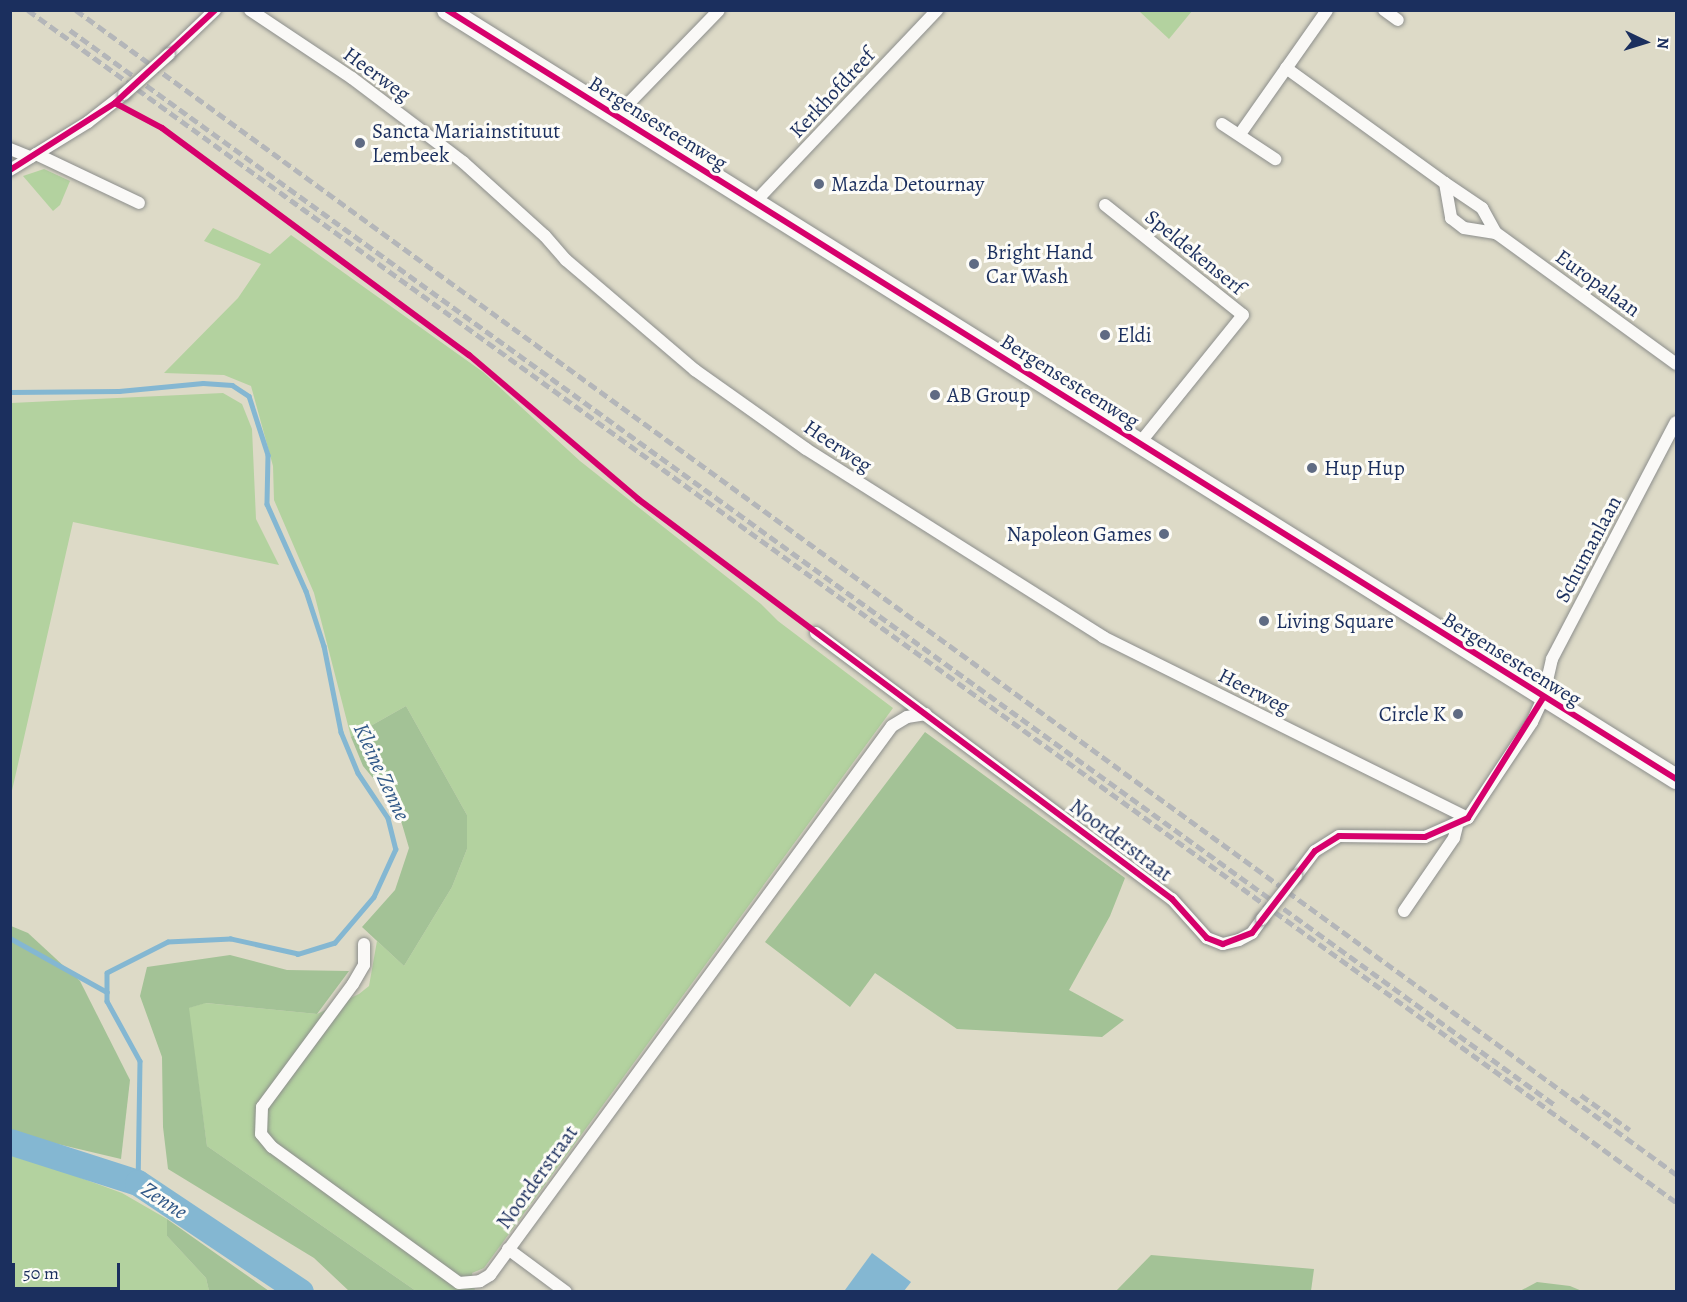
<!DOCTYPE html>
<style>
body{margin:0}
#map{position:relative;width:1687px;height:1302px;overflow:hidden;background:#dddac7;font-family:Alegreya,serif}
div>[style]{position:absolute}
.green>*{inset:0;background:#b3d29f}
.forest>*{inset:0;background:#a3c296}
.water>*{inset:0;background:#84b7d2}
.stream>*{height:4.5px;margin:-2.25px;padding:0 2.25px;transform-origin:2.25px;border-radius:2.25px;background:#84b7d2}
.river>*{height:26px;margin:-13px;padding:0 13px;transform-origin:13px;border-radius:13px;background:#84b7d2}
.roads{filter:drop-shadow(0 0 2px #8c8e8c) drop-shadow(0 0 2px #8c8e8c)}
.minor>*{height:12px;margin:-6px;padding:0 6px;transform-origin:6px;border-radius:6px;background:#faf9f7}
.primary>*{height:20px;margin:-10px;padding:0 10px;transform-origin:10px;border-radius:10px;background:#faf9f7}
.rail>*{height:4.5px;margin-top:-2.25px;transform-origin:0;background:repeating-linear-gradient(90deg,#b4b6b9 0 9px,transparent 0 13.5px)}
.bridges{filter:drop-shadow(0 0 2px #8c8e8c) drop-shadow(0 0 2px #8c8e8c)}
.minor-bridge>*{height:12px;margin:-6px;padding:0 6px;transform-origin:6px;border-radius:6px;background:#faf9f7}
.cycleway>*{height:6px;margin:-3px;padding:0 3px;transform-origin:3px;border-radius:3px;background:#d6006c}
.dots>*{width:16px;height:16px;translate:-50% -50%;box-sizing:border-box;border:3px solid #fdfcf7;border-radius:50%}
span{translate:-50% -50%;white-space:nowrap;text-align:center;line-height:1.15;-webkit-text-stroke:6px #fdfcf7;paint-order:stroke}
.street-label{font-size:21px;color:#1b2f5e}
.poi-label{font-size:21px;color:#1b2f5e}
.left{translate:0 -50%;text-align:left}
.right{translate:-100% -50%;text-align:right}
.water-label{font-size:22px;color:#325988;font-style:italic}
.frame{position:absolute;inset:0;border:12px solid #1b2f5e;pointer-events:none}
.north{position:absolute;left:1615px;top:12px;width:60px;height:60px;-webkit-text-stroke:4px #fdfcf7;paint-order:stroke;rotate:94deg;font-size:16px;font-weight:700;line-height:24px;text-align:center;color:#1b2f5e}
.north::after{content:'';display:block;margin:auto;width:21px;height:27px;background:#1b2f5e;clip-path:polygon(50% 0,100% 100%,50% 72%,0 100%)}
.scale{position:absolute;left:12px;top:1263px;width:108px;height:27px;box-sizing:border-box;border:3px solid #1b2f5e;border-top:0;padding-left:8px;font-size:18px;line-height:21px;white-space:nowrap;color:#1b2f5e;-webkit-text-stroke:4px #fdfcf7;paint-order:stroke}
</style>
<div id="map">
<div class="green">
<i style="clip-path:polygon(1139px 11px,1192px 11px,1169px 39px)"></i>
<i style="clip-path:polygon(44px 169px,70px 181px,60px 205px,53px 211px,23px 176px)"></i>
<i style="clip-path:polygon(213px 228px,270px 254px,291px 235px,483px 372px,580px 461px,761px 604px,778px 621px,893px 708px,484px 1268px,472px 1273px,475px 1291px,416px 1291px,207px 1146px,188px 1008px,205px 1003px,317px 1014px,359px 994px,369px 986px,377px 941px,404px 966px,452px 887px,467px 849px,467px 815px,406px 706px,351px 737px,314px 593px,274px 500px,273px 466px,251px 386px,224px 375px,164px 373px,238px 298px,261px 264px,204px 241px)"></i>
<i style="clip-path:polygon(223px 393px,242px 404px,252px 429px,256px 519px,279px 565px,73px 522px,11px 795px,11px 403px)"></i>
<i style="clip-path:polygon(10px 1152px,122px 1193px,167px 1219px,167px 1236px,206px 1278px,209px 1291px,11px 1291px)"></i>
</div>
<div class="forest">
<i style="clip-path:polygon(406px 706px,467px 815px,467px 849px,452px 887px,404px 966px,362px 927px,395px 890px,409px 848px,397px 807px,363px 766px,351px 737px)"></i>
<i style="clip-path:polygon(925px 732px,1125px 878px,1110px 916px,1069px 990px,1124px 1020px,1102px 1037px,957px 1029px,875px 973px,850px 1007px,765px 942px)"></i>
<i style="clip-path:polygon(11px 926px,28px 933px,80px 981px,130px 1080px,121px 1159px,11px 1133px)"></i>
<i style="clip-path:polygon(230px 955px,287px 970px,349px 971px,317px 1014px,206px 1003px,189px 1008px,207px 1146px,416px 1291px,349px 1291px,314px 1258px,168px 1169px,163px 1127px,162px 1057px,140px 996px,147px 967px)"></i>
<i style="clip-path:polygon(167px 1219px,269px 1291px,209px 1291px,206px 1278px,167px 1236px)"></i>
<i style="clip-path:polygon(1151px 1255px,1314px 1269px,1311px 1291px,1116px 1291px)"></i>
<i style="clip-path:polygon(1537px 1282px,1570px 1286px,1582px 1291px,1520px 1291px)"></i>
</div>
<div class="water">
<i style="clip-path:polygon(872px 1253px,911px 1282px,904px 1291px,845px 1290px)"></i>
</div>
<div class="stream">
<i style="left:10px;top:392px;width:109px;rotate:-0.5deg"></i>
<i style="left:119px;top:391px;width:84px;rotate:-5.4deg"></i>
<i style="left:203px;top:383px;width:29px;rotate:4deg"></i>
<i style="left:232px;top:385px;width:20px;rotate:33deg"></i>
<i style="left:249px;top:396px;width:62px;rotate:72.1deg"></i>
<i style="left:268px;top:455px;width:49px;rotate:91.2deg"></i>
<i style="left:267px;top:504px;width:95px;rotate:65.9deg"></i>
<i style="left:306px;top:591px;width:58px;rotate:71.9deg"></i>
<i style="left:324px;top:646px;width:88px;rotate:78.8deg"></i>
<i style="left:341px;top:732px;width:44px;rotate:67.5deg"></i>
<i style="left:358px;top:773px;width:54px;rotate:56.3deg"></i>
<i style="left:388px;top:818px;width:32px;rotate:76deg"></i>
<i style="left:396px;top:849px;width:53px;rotate:114.6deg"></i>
<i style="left:374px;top:897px;width:60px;rotate:130.3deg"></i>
<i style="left:335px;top:943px;width:39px;rotate:163deg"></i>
<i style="left:298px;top:954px;width:69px;rotate:-167.4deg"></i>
<i style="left:231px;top:939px;width:63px;rotate:177.3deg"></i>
<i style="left:168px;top:942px;width:68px;rotate:153.1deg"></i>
<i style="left:107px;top:973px;width:28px;rotate:90deg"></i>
<i style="left:107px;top:1001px;width:68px;rotate:61.2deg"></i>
<i style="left:140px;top:1061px;width:122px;rotate:90.9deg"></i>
<i style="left:10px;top:938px;width:111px;rotate:29.1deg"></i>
</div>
<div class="river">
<i style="left:10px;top:1142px;width:134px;rotate:17.8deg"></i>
<i style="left:138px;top:1183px;width:196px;rotate:33.8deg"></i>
</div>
<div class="roads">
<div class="minor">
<i style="left:250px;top:10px;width:123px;rotate:33.7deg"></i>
<i style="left:352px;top:78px;width:139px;rotate:37.1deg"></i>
<i style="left:463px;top:162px;width:110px;rotate:42.1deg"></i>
<i style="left:545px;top:236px;width:32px;rotate:49deg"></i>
<i style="left:566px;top:260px;width:170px;rotate:40.5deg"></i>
<i style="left:695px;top:370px;width:136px;rotate:35.4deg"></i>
<i style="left:806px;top:449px;width:352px;rotate:32.3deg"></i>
<i style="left:1103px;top:637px;width:407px;rotate:26.4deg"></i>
<i style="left:1384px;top:10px;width:17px;rotate:36deg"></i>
<i style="left:169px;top:54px;width:64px;rotate:-43.7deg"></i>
<i style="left:1286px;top:68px;width:196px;rotate:35.9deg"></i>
<i style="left:1445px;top:183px;width:36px;rotate:80deg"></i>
<i style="left:1451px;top:218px;width:16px;rotate:38deg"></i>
<i style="left:1464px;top:228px;width:32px;rotate:9deg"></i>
<i style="left:620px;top:119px;width:16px;rotate:-63deg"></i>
<i style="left:627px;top:105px;width:132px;rotate:-45.9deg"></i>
<i style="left:1222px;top:124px;width:64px;rotate:33.4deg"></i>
<i style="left:1240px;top:134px;width:151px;rotate:-54.9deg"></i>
<i style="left:10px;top:149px;width:22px;rotate:22deg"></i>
<i style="left:36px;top:154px;width:114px;rotate:25.4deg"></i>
<i style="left:10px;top:170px;width:92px;rotate:-31.6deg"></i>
<i style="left:88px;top:122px;width:46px;rotate:-37.9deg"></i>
<i style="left:1445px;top:183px;width:45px;rotate:34deg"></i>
<i style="left:1482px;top:208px;width:29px;rotate:61deg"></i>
<i style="left:1496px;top:233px;width:223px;rotate:36deg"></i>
<i style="left:755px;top:202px;width:265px;rotate:-46.5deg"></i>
<i style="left:1105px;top:205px;width:176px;rotate:38.6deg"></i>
<i style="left:1243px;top:315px;width:166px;rotate:128.9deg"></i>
<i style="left:816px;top:633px;width:444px;rotate:36.8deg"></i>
<i style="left:1172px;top:899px;width:52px;rotate:48.1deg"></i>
<i style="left:1207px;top:938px;width:17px;rotate:21deg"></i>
<i style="left:1223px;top:944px;width:16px;rotate:-14deg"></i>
<i style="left:1239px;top:940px;width:15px;rotate:-28deg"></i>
<i style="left:1252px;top:933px;width:17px;rotate:-54deg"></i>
<i style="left:1296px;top:876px;width:31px;rotate:-53deg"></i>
<i style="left:1315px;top:851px;width:28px;rotate:-32deg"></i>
<i style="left:1339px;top:836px;width:86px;rotate:0.7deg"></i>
<i style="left:1425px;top:837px;width:47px;rotate:-23.8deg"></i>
<i style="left:1468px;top:818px;width:115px;rotate:-56.3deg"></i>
<i style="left:1532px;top:722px;width:26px;rotate:-65deg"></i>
<i style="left:1543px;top:698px;width:40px;rotate:-77deg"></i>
<i style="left:1552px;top:659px;width:267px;rotate:-62.4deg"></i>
<i style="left:1404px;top:911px;width:88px;rotate:-55.6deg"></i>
<i style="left:1454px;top:838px;width:12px;rotate:-76deg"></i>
<i style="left:364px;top:944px;width:21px;rotate:90deg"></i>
<i style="left:364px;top:965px;width:22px;rotate:120deg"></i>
<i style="left:353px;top:984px;width:153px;rotate:126.5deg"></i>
<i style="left:262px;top:1107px;width:27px;rotate:92deg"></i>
<i style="left:261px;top:1134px;width:17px;rotate:50deg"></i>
<i style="left:272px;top:1147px;width:231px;rotate:36deg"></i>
<i style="left:459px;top:1283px;width:21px;rotate:-5deg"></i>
<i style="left:480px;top:1281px;width:12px;rotate:-31deg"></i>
<i style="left:490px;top:1275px;width:680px;rotate:-53.79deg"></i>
<i style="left:892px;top:726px;width:17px;rotate:-31deg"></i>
<i style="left:907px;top:717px;width:19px;rotate:-9deg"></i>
<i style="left:508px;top:1249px;width:72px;rotate:36.6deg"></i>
</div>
<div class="primary">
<i style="left:447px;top:10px;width:1450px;rotate:32.03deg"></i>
</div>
</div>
<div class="rail">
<i style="left:28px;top:10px;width:2034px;rotate:35.88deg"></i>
<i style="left:76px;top:10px;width:1979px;rotate:36.04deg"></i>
<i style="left:70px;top:30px;width:1833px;rotate:35.9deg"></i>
<i style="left:1581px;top:1095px;width:60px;rotate:35.5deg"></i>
</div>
<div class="bridges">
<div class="minor-bridge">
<i style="left:124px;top:94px;width:60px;rotate:-41.6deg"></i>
<i style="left:1262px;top:919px;width:55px;rotate:-51.7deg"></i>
</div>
</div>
<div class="cycleway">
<i style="left:447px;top:10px;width:1450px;rotate:32.03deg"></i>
<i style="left:115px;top:103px;width:53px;rotate:28deg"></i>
<i style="left:162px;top:128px;width:382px;rotate:36.5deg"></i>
<i style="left:469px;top:355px;width:222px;rotate:40.4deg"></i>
<i style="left:638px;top:499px;width:667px;rotate:36.84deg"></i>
<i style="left:1172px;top:899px;width:52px;rotate:48.1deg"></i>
<i style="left:1207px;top:938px;width:17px;rotate:21deg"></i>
<i style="left:1223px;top:944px;width:31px;rotate:-21deg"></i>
<i style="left:1252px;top:933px;width:103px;rotate:-52.5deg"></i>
<i style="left:1315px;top:851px;width:28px;rotate:-32deg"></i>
<i style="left:1339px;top:836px;width:86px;rotate:0.7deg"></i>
<i style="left:1425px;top:837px;width:47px;rotate:-23.8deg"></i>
<i style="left:1468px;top:818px;width:142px;rotate:-58deg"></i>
<i style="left:10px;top:170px;width:125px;rotate:-32.5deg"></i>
<i style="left:115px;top:103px;width:137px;rotate:-42.9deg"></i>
</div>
<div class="dots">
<i style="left:360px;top:143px;background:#5f6b83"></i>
<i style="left:819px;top:184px;background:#5f6b83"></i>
<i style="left:974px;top:264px;background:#5f6b83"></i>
<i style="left:1105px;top:335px;background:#5f6b83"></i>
<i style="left:935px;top:395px;background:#5f6b83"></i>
<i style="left:1312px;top:468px;background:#5f6b83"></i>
<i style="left:1164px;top:534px;background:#5f6b83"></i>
<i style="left:1264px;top:621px;background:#5f6b83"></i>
<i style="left:1458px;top:714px;background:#5f6b83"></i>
</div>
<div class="street-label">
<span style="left:377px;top:74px;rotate:36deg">Heerweg</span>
<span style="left:832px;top:93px;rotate:-47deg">Kerkhofdreef</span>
<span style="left:658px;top:123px;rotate:32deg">Bergensesteenweg</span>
<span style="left:1195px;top:252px;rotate:39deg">Speldekenserf</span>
<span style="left:1598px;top:283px;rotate:36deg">Europalaan</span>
<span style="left:1070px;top:381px;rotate:32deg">Bergensesteenweg</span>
<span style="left:838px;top:446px;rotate:34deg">Heerweg</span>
<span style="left:1588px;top:549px;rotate:-62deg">Schumanlaan</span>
<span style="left:1512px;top:659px;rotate:32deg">Bergensesteenweg</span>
<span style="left:1254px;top:691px;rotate:27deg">Heerweg</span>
<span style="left:1121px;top:840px;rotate:37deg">Noorderstraat</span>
<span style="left:537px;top:1177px;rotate:-54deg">Noorderstraat</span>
</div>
<div class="poi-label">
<span class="left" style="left:372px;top:143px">Sancta Mariainstituut<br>Lembeek</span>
<span class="left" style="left:831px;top:184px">Mazda Detournay</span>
<span class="left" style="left:986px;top:264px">Bright Hand<br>Car Wash</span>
<span class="left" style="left:1117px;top:335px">Eldi</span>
<span class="left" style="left:947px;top:395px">AB Group</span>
<span class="left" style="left:1324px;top:468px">Hup Hup</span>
<span class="right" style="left:1152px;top:534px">Napoleon Games</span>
<span class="left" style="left:1276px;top:621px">Living Square</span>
<span class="right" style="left:1446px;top:714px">Circle K</span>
</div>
<div class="water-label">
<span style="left:381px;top:772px;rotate:65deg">Kleine Zenne</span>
<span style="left:164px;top:1201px;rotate:33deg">Zenne</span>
</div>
<div class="frame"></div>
<div class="north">N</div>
<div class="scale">50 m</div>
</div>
